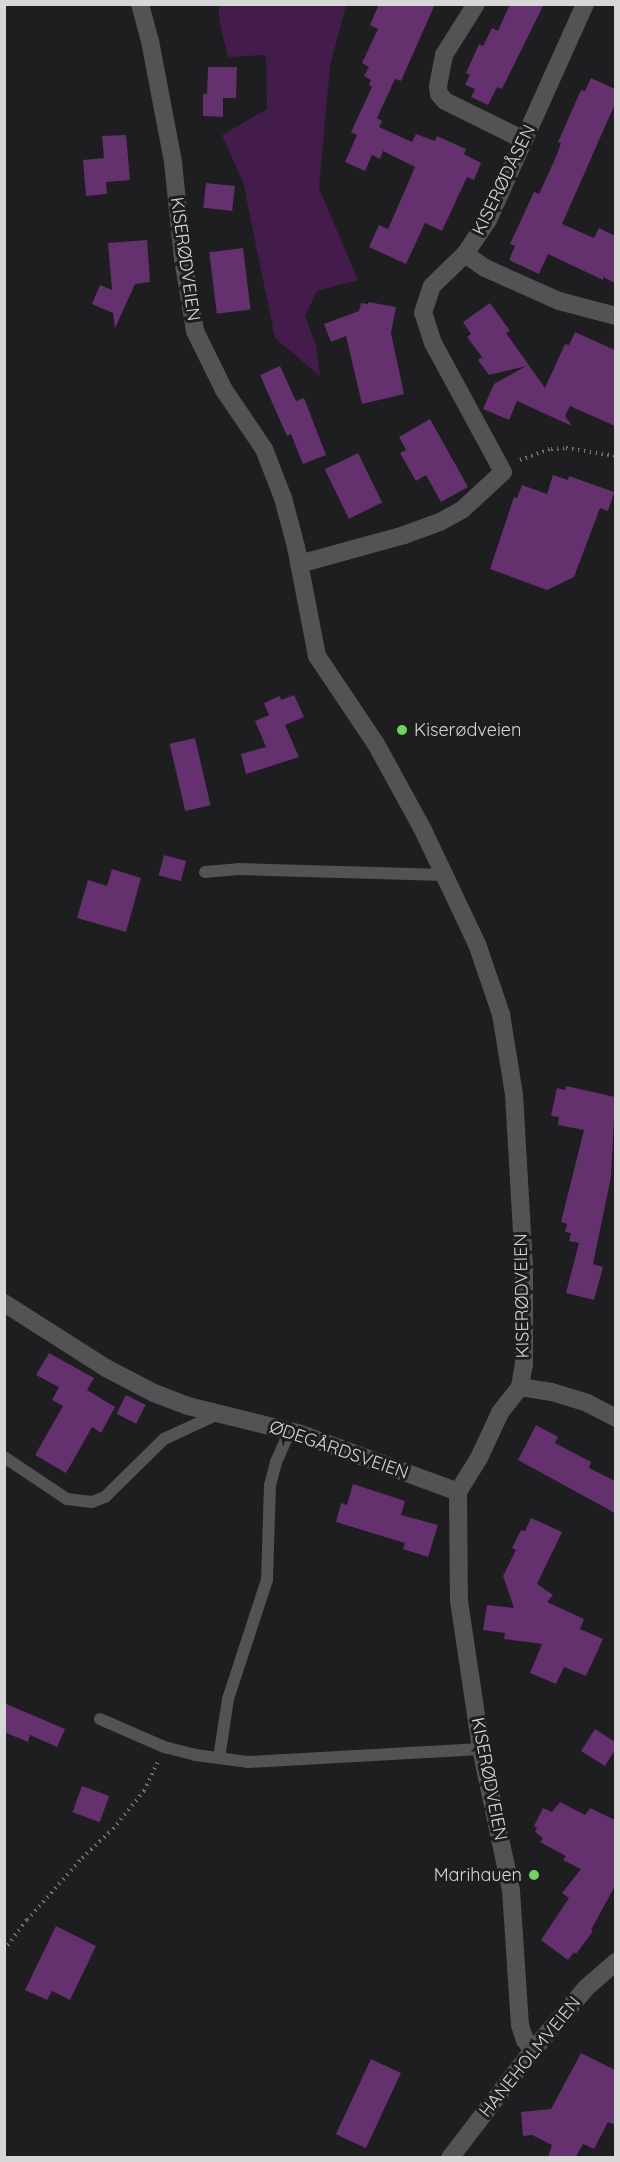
<!DOCTYPE html>
<meta charset="utf-8">
<style>
body{margin:0}
#map{position:relative;width:620px;height:2162px;overflow:hidden;background:#1e1d1f;font-family:Quicksand,sans-serif}
div>[style]{position:absolute}
.green>*{inset:0;background:#431c4b}
.building>*{inset:0;background:#64306e;transform-origin:0 0}
.path>*{height:4px;margin-top:-2px;transform-origin:0;background:repeating-linear-gradient(90deg,#737273 0 1.5px,transparent 0 6px)}
.service>*{height:12px;margin:-6px;padding:0 6px;transform-origin:6px;border-radius:6px;background:#535254}
.minor>*{height:18px;margin:-9px;padding:0 9px;transform-origin:9px;border-radius:9px;background:#535254}
.secondary>*{height:18px;margin:-9px;padding:0 9px;transform-origin:9px;border-radius:9px;background:#535254}
.dots>*{width:16px;height:16px;translate:-50% -50%;box-sizing:border-box;border:3px solid #1e1d1f;border-radius:50%}
span{translate:-50% -50%;white-space:nowrap;text-align:center;line-height:1.15;-webkit-text-stroke:6px #1e1d1f;paint-order:stroke}
.street-label{font-size:18px;color:#d8d7d8}
.poi-label{font-size:18px;color:#d8d7d8}
.left{translate:0 -50%;text-align:left}
.right{translate:-100% -50%;text-align:right}
.frame{position:absolute;inset:0;border:6px solid #d8d7d8;pointer-events:none}
</style>
<div id="map">
<div class="green">
<i style="clip-path:polygon(219px 5px,346px 5px,330px 66px,319px 188px,358px 280px,317px 291px,305px 316px,316px 345px,320px 376px,275px 338px,243px 182px,222px 135px,267px 109px,266px 55px,228px 57px,219px 20px)"></i>
</div>
<div class="building">
<i style="clip-path:polygon(379px 4px,435px 4px,401px 81px,395px 79px,377px 118px,382px 121px,379px 127px,412px 142px,416px 134px,435px 141px,437px 136px,466px 149px,464px 154px,481px 163px,474px 180px,467px 177px,442px 231px,425px 223px,406px 264px,369px 247px,379px 225px,388px 229px,415px 167px,383px 151px,380px 159px,372px 155px,365px 171px,345px 162px,357px 135px,351px 132px,372px 87px,369px 85px,371px 80px,364px 76px,369px 67px,362px 63px,378px 29px,370px 25px)"></i>
<i style="clip-path:polygon(510px 4px,544px 4px,502px 89px,497px 87px,488px 105px,471px 97px,475px 89px,465px 85px,470px 75px,466px 73px,479px 44px,483px 46px,492px 28px,498px 31px)"></i>
<i style="clip-path:polygon(208px 67px,237px 67px,236px 98px,223px 98px,223px 117px,203px 116px,203px 94px,207px 94px)"></i>
<i style="clip-path:polygon(591px 78px,615px 89px,615px 104px,562px 224px,594px 238px,599px 228px,615px 236px,615px 283px,603px 277px,603px 280px,548px 254px,539px 274px,509px 260px,515px 246px,510px 244px,534px 192px,539px 194px,556px 157px,561px 143px,558px 142px,581px 90px,585px 91px)"></i>
<i style="clip-path:polygon(126px 135px,130px 180px,106px 182px,107px 194px,86px 196px,83px 160px,104px 158px,102px 136px)"></i>
<i style="left:206px;top:183px;width:29px;height:25px;rotate:6deg"></i>
<i style="clip-path:polygon(147px 240px,150px 282px,135px 284px,115px 328px,113px 313px,92px 304px,100px 285px,112px 290px,108px 243px)"></i>
<i style="left:243px;top:248px;width:62px;height:34px;rotate:83deg"></i>
<i style="clip-path:polygon(368px 302px,396px 307px,391px 333px,404px 394px,362px 404px,346px 336px,331px 342px,324px 324px,359px 311px,361px 303px,368px 304px)"></i>
<i style="clip-path:polygon(490px 303px,510px 331px,506px 333px,545px 388px,565px 344px,569px 345px,575px 332px,615px 350px,615px 426px,570px 406px,565px 416px,572px 426px,517px 401px,509px 420px,483px 409px,494px 384px,526px 366px,489px 375px,478px 360px,482px 357px,467px 337px,471px 334px,463px 322px)"></i>
<i style="clip-path:polygon(280px 366px,296px 401px,304px 398px,326px 455px,303px 464px,291px 434px,287px 436px,260px 375px)"></i>
<i style="clip-path:polygon(430px 419px,468px 487px,441px 502px,426px 475px,416px 481px,400px 453px,406px 450px,399px 437px)"></i>
<i style="left:358px;top:453px;width:55px;height:37px;rotate:64deg"></i>
<i style="clip-path:polygon(553px 475px,568px 480px,569px 476px,614px 492px,608px 511px,600px 508px,574px 577px,547px 590px,490px 569px,514px 497px,517px 498px,522px 485px,547px 494px)"></i>
<i style="clip-path:polygon(294px 695px,304px 717px,285px 725px,299px 757px,246px 774px,241px 754px,266px 747px,255px 721px,269px 715px,264px 703px,280px 696px,281px 700px)"></i>
<i style="left:195px;top:738px;width:69px;height:26px;rotate:77deg"></i>
<i style="left:164px;top:855px;width:23px;height:21px;rotate:15deg"></i>
<i style="clip-path:polygon(112px 869px,141px 878px,126px 932px,77px 918px,88px 880px,107px 886px)"></i>
<i style="clip-path:polygon(566px 1086px,615px 1097px,611px 1177px,593px 1264px,603px 1267px,594px 1300px,566px 1293px,579px 1243px,569px 1241px,571px 1233px,565px 1232px,567px 1224px,561px 1222px,584px 1130px,558px 1125px,559px 1117px,551px 1116px,557px 1088px,565px 1090px)"></i>
<i style="clip-path:polygon(49px 1353px,94px 1378px,87px 1390px,115px 1407px,101px 1433px,92px 1427px,66px 1473px,35px 1455px,63px 1406px,52px 1400px,59px 1387px,36px 1375px)"></i>
<i style="left:126px;top:1395px;width:22px;height:21px;rotate:27deg"></i>
<i style="clip-path:polygon(536px 1425px,558px 1437px,555px 1443px,591px 1462px,589px 1468px,615px 1481px,615px 1513px,518px 1460px)"></i>
<i style="clip-path:polygon(353px 1484px,405px 1501px,401px 1515px,438px 1525px,428px 1557px,403px 1549px,405px 1543px,336px 1522px,341px 1503px,347px 1505px)"></i>
<i style="clip-path:polygon(531px 1518px,562px 1532px,537px 1584px,553px 1595px,547px 1602px,584px 1619px,580px 1629px,603px 1639px,586px 1676px,564px 1667px,556px 1684px,530px 1673px,542px 1644px,504px 1639px,505px 1633px,483px 1630px,487px 1605px,514px 1608px,503px 1576px,516px 1550px,512px 1548px,521px 1530px,525px 1531px)"></i>
<i style="clip-path:polygon(4px 1703px,65px 1729px,57px 1747px,30px 1735px,28px 1742px,4px 1732px)"></i>
<i style="clip-path:polygon(595px 1729px,615px 1742px,615px 1750px,605px 1766px,581px 1751px)"></i>
<i style="left:82px;top:1786px;width:29px;height:28px;rotate:20deg"></i>
<i style="clip-path:polygon(560px 1802px,585px 1815px,590px 1808px,615px 1820px,615px 1886px,591px 1930px,593px 1931px,576px 1954px,574px 1952px,568px 1960px,541px 1940px,569px 1898px,562px 1893px,581px 1869px,563px 1860px,566px 1856px,540px 1842px,543px 1838px,535px 1832px,537px 1828px,534px 1826px,543px 1808px,552px 1812px)"></i>
<i style="clip-path:polygon(56px 1926px,96px 1946px,70px 2000px,52px 1991px,47px 2000px,25px 1990px)"></i>
<i style="clip-path:polygon(581px 2053px,615px 2070px,615px 2125px,608px 2122px,594px 2149px,583px 2144px,576px 2157px,548px 2157px,552px 2145px,532px 2135px,523px 2136px,521px 2112px,551px 2109px)"></i>
<i style="left:371px;top:2059px;width:33px;height:83px;rotate:25deg"></i>
</div>
<div class="path">
<i style="left:520px;top:460px;width:33px;rotate:-20deg"></i>
<i style="left:551px;top:449px;width:15px;rotate:-4deg"></i>
<i style="left:566px;top:448px;width:51px;rotate:9.1deg"></i>
<i style="left:4px;top:1950px;width:38px;rotate:-53deg"></i>
<i style="left:27px;top:1920px;width:83px;rotate:-48.4deg"></i>
<i style="left:82px;top:1858px;width:42px;rotate:-43.1deg"></i>
<i style="left:113px;top:1829px;width:49px;rotate:-50.8deg"></i>
<i style="left:144px;top:1791px;width:33px;rotate:-65deg"></i>
</div>
<div class="service">
<i style="left:205px;top:872px;width:33px;rotate:-5deg"></i>
<i style="left:238px;top:869px;width:206px;rotate:1.7deg"></i>
<i style="left:4px;top:1457px;width:76px;rotate:33.7deg"></i>
<i style="left:67px;top:1499px;width:25px;rotate:7deg"></i>
<i style="left:92px;top:1502px;width:14px;rotate:-21deg"></i>
<i style="left:105px;top:1497px;width:83px;rotate:-44.5deg"></i>
<i style="left:164px;top:1439px;width:60px;rotate:-24.8deg"></i>
<i style="left:100px;top:1719px;width:70px;rotate:23.6deg"></i>
<i style="left:164px;top:1747px;width:32px;rotate:14deg"></i>
<i style="left:195px;top:1755px;width:53px;rotate:7.5deg"></i>
<i style="left:248px;top:1762px;width:233px;rotate:-3.2deg"></i>
<i style="left:219px;top:1758px;width:60px;rotate:-81.3deg"></i>
<i style="left:228px;top:1699px;width:125px;rotate:-71.9deg"></i>
<i style="left:267px;top:1580px;width:95px;rotate:-88.2deg"></i>
<i style="left:270px;top:1485px;width:24px;rotate:-75deg"></i>
<i style="left:276px;top:1462px;width:34px;rotate:-66deg"></i>
</div>
<div class="minor">
<i style="left:140px;top:4px;width:38px;rotate:75deg"></i>
<i style="left:150px;top:41px;width:123px;rotate:79.2deg"></i>
<i style="left:173px;top:162px;width:98px;rotate:84.1deg"></i>
<i style="left:183px;top:259px;width:73px;rotate:80.5deg"></i>
<i style="left:195px;top:331px;width:66px;rotate:63.8deg"></i>
<i style="left:224px;top:390px;width:71px;rotate:55.9deg"></i>
<i style="left:264px;top:449px;width:53px;rotate:68.8deg"></i>
<i style="left:283px;top:498px;width:51px;rotate:75.1deg"></i>
<i style="left:296px;top:547px;width:111px;rotate:79.1deg"></i>
<i style="left:317px;top:656px;width:106px;rotate:56.2deg"></i>
<i style="left:376px;top:744px;width:98px;rotate:61.3deg"></i>
<i style="left:423px;top:830px;width:126px;rotate:64.7deg"></i>
<i style="left:477px;top:944px;width:74px;rotate:71.1deg"></i>
<i style="left:501px;top:1014px;width:81px;rotate:80.8deg"></i>
<i style="left:514px;top:1094px;width:171px;rotate:86.7deg"></i>
<i style="left:524px;top:1265px;width:99px;rotate:90deg"></i>
<i style="left:524px;top:1364px;width:23px;rotate:100deg"></i>
<i style="left:520px;top:1387px;width:33px;rotate:128deg"></i>
<i style="left:500px;top:1413px;width:50px;rotate:115deg"></i>
<i style="left:479px;top:1458px;width:40px;rotate:122deg"></i>
<i style="left:458px;top:1492px;width:109px;rotate:89.5deg"></i>
<i style="left:459px;top:1601px;width:150px;rotate:81.5deg"></i>
<i style="left:481px;top:1749px;width:144px;rotate:78deg"></i>
<i style="left:511px;top:1890px;width:135px;rotate:86.2deg"></i>
<i style="left:520px;top:2025px;width:16px;rotate:72deg"></i>
<i style="left:525px;top:2040px;width:13px;rotate:51deg"></i>
<i style="left:476px;top:4px;width:60px;rotate:122.1deg"></i>
<i style="left:444px;top:55px;width:32px;rotate:101deg"></i>
<i style="left:438px;top:86px;width:8px;rotate:83deg"></i>
<i style="left:439px;top:94px;width:9px;rotate:49deg"></i>
<i style="left:445px;top:101px;width:88px;rotate:26.3deg"></i>
<i style="left:465px;top:254px;width:24px;rotate:35deg"></i>
<i style="left:485px;top:268px;width:81px;rotate:24deg"></i>
<i style="left:559px;top:301px;width:59px;rotate:14.7deg"></i>
<i style="left:299px;top:564px;width:109px;rotate:-15.4deg"></i>
<i style="left:404px;top:535px;width:38px;rotate:-20deg"></i>
<i style="left:440px;top:522px;width:26px;rotate:-29deg"></i>
<i style="left:463px;top:509px;width:54px;rotate:-42.8deg"></i>
<i style="left:503px;top:472px;width:147px;rotate:-118.5deg"></i>
<i style="left:433px;top:343px;width:32px;rotate:-108deg"></i>
<i style="left:423px;top:313px;width:28px;rotate:-72deg"></i>
<i style="left:432px;top:286px;width:46px;rotate:-44.1deg"></i>
<i style="left:465px;top:254px;width:41px;rotate:-55.9deg"></i>
<i style="left:488px;top:220px;width:237px;rotate:-65.8deg"></i>
<i style="left:4px;top:1303px;width:121px;rotate:32.5deg"></i>
<i style="left:106px;top:1368px;width:54px;rotate:27.5deg"></i>
<i style="left:154px;top:1393px;width:36px;rotate:21deg"></i>
<i style="left:188px;top:1406px;width:113px;rotate:13.8deg"></i>
<i style="left:298px;top:1433px;width:171px;rotate:20.2deg"></i>
<i style="left:520px;top:1387px;width:32px;rotate:9deg"></i>
<i style="left:552px;top:1392px;width:37px;rotate:17deg"></i>
<i style="left:587px;top:1403px;width:33px;rotate:27deg"></i>
</div>
<div class="secondary">
<i style="left:450px;top:2158px;width:136px;rotate:-52.5deg"></i>
<i style="left:533px;top:2050px;width:83px;rotate:-49.4deg"></i>
<i style="left:587px;top:1987px;width:38px;rotate:-41deg"></i>
</div>
<div class="dots">
<i style="left:402px;top:730px;background:#6fd35f"></i>
<i style="left:534px;top:1875px;background:#6fd35f"></i>
</div>
<div class="street-label">
<span style="left:504px;top:180px;rotate:-64deg">KISERØDÅSEN</span>
<span style="left:185px;top:259px;rotate:82deg">KISERØDVEIEN</span>
<span style="left:522px;top:1296px;rotate:-91deg">KISERØDVEIEN</span>
<span style="left:339px;top:1450px;rotate:19deg">ØDEGÅRDSVEIEN</span>
<span style="left:489px;top:1779px;rotate:79deg">KISERØDVEIEN</span>
<span style="left:530px;top:2057px;rotate:-51deg">HANEHOLMVEIEN</span>
</div>
<div class="poi-label">
<span class="left" style="left:414px;top:730px">Kiserødveien</span>
<span class="right" style="left:522px;top:1875px">Marihauen</span>
</div>
<div class="frame"></div>
</div>
